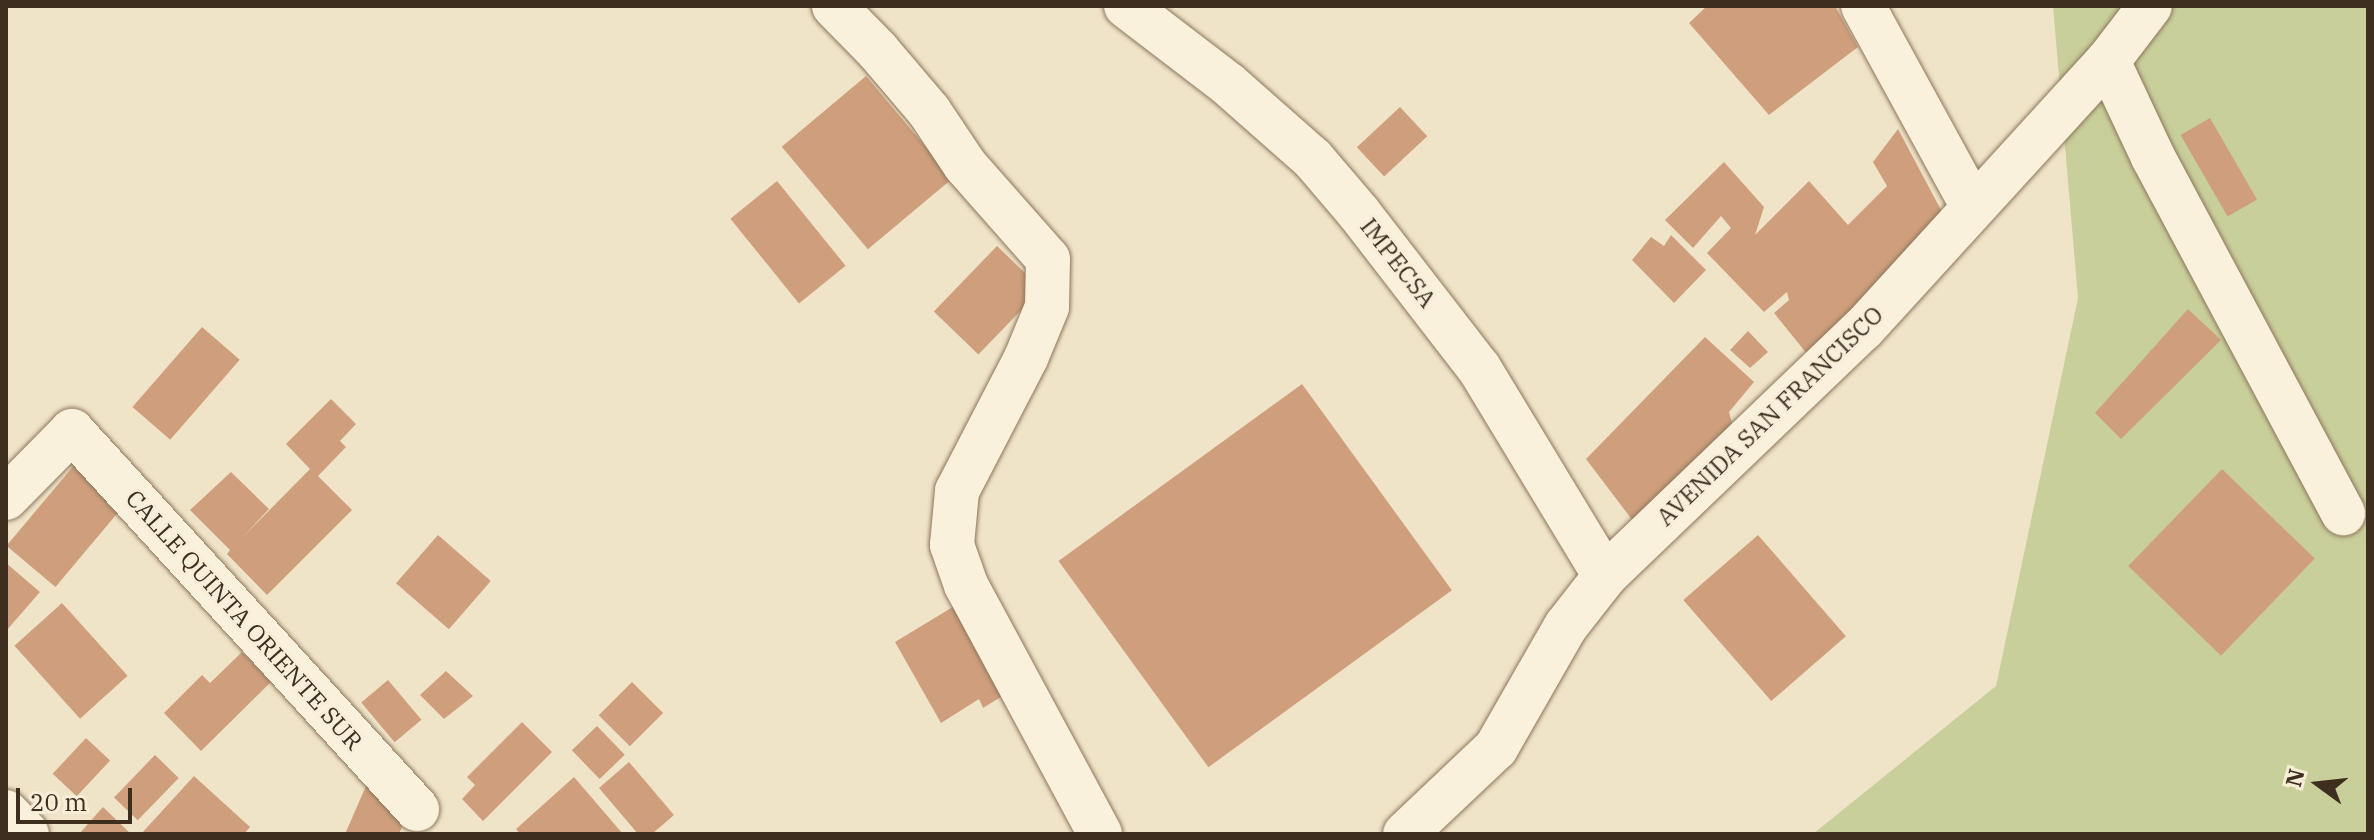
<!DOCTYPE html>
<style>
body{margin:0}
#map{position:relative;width:2374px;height:840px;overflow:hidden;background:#f0e4c8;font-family:"IBM Plex Serif",serif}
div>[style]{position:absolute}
.green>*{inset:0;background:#c9cf9b}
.building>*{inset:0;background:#cf9f7d;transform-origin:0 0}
.roads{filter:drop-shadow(0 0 2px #8d765c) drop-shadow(0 0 2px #8d765c)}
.minor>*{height:44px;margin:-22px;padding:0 22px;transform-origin:22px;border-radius:22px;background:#faf1dc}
span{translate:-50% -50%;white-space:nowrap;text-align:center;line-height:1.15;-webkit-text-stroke:6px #f7eed8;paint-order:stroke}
.street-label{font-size:24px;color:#3d2e20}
.frame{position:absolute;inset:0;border:8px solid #3d2e20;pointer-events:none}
.north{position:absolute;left:2278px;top:744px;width:80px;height:80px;-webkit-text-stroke:6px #f7eed8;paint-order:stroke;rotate:285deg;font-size:22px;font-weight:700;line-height:32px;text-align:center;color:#3d2e20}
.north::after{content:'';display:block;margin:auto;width:28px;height:36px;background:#3d2e20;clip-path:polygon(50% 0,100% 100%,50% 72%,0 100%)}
.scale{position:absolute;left:16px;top:788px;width:116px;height:36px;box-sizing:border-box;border:4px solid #3d2e20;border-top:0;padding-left:10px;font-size:24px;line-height:28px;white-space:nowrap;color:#3d2e20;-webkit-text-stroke:6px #f7eed8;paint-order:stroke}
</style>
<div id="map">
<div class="green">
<i style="clip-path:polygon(2053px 6px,2368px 6px,2368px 834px,1813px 834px,1996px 686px,2078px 298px)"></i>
</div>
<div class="building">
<i style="clip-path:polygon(1707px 6px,1835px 6px,1858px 47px,1769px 115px,1689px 23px)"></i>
<i style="left:866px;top:76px;width:134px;height:110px;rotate:50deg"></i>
<i style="left:1400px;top:107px;width:40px;height:59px;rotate:47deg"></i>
<i style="left:2210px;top:118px;width:94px;height:34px;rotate:60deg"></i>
<i style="clip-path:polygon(1898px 129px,1949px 225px,1808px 355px,1774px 313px,1789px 300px,1787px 292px,1764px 312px,1707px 253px,1731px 228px,1721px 216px,1693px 248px,1665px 220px,1724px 162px,1764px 207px,1755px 235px,1809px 181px,1848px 225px,1887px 186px,1873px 162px)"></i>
<i style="left:777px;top:181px;width:109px;height:60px;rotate:51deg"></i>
<i style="clip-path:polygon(1671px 235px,1706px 270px,1674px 303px,1632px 260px,1651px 237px,1664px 246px)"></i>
<i style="left:997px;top:246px;width:62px;height:91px;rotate:44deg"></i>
<i style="clip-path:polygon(2188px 309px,2221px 340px,2121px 439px,2095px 413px)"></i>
<i style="left:202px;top:327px;width:50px;height:106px;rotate:41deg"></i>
<i style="clip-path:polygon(1748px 331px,1768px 352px,1750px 368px,1730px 350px)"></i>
<i style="clip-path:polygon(1705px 337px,1754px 382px,1729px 412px,1734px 431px,1633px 521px,1586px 459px)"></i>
<i style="left:1302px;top:384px;width:255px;height:301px;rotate:54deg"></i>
<i style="clip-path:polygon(331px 399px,356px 424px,340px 441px,346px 447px,318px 476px,352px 510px,267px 595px,227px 554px,230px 550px,190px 510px,231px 472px,269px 509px,240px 540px,310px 469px,286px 444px)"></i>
<i style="left:81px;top:457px;width:64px;height:116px;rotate:40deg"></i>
<i style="left:2222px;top:469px;width:129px;height:135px;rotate:44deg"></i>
<i style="left:438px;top:535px;width:70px;height:64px;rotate:41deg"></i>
<i style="left:1758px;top:535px;width:134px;height:99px;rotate:49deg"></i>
<i style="clip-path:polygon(6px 563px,40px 592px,6px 631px)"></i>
<i style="clip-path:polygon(966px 599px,1017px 687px,983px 708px,979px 699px,941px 723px,895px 642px)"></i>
<i style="left:62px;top:603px;width:98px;height:64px;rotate:48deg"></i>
<i style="clip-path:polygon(242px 652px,271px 682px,201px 751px,164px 713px,202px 675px,210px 683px)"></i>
<i style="clip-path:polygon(446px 671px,473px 696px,444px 719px,420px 695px)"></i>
<i style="left:388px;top:680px;width:52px;height:35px;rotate:50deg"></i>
<i style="left:632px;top:682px;width:44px;height:47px;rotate:45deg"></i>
<i style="clip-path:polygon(522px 722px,552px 752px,483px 821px,462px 799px,475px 785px,467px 777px)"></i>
<i style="left:597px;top:726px;width:40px;height:35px;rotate:46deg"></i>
<i style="left:86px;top:738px;width:33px;height:49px;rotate:43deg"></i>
<i style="left:155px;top:755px;width:33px;height:59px;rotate:44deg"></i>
<i style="clip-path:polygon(629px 762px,674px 815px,652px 834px,638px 834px,599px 788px)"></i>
<i style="clip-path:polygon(194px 776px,250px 827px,244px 834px,141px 834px)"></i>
<i style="clip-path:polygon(574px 777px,623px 834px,520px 834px,516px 829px)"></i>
<i style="clip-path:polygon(366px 786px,411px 805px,399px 834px,345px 834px)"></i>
<i style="clip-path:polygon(103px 807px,131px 834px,79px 834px)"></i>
</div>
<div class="roads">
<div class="minor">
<i style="left:834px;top:6px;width:63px;rotate:45.6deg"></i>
<i style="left:878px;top:51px;width:79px;rotate:49.6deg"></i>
<i style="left:929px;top:111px;width:65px;rotate:56.3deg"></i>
<i style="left:965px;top:165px;width:125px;rotate:48.6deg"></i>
<i style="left:1048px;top:259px;width:48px;rotate:91.2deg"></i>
<i style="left:1047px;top:307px;width:55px;rotate:112.4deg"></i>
<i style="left:1026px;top:358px;width:150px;rotate:117.4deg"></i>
<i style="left:957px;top:491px;width:54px;rotate:95.3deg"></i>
<i style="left:952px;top:545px;width:42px;rotate:70.7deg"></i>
<i style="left:966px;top:585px;width:283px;rotate:61.7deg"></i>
<i style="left:1126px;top:6px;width:128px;rotate:37.4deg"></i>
<i style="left:1228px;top:84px;width:113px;rotate:41.4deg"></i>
<i style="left:1313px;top:159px;width:71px;rotate:49.6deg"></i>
<i style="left:1359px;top:213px;width:196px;rotate:52.3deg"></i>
<i style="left:1479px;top:368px;width:243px;rotate:58.8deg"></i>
<i style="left:1863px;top:6px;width:229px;rotate:61.3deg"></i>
<i style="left:2108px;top:61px;width:106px;rotate:64.9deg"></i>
<i style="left:2153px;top:157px;width:404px;rotate:61.9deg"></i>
<i style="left:6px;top:498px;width:94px;rotate:-45.4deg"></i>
<i style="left:72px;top:431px;width:512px;rotate:47.61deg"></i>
<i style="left:6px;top:812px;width:30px;rotate:46deg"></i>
<i style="left:1405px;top:834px;width:125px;rotate:-43.4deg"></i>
<i style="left:1496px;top:748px;width:141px;rotate:-60.2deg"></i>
<i style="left:1566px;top:626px;width:63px;rotate:-52deg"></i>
<i style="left:1605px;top:576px;width:357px;rotate:-43.8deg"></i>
<i style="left:1863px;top:329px;width:363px;rotate:-47.6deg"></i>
<i style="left:2108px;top:61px;width:69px;rotate:-52.6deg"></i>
</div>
</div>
<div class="street-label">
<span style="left:1398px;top:263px;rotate:52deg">IMPECSA</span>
<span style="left:1770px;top:416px;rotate:-44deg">AVENIDA SAN FRANCISCO</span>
<span style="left:244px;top:620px;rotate:48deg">CALLE QUINTA ORIENTE SUR</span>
</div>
<div class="frame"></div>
<div class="north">N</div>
<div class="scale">20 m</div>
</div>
